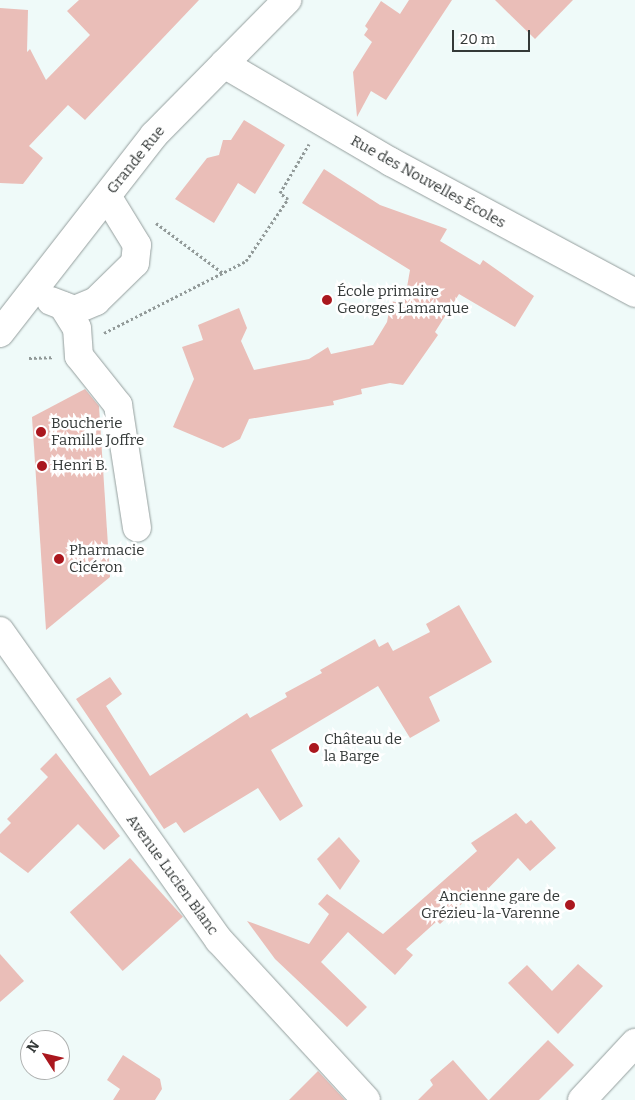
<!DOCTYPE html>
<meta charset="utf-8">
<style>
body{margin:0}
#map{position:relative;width:635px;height:1100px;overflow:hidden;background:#effaf9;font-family:Bitter,serif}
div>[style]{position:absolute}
.building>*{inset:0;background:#eabeb8;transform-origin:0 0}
.path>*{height:3px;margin-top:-1.5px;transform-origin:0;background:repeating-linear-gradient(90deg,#929a99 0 2.5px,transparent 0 5px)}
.roads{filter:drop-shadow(0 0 1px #949e9d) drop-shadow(0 0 1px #949e9d)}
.minor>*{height:28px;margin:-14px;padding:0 14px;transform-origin:14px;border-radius:14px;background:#fff}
.major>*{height:28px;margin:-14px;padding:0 14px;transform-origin:14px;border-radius:14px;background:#fff}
.dots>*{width:14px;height:14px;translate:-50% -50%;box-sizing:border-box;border:2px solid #fff;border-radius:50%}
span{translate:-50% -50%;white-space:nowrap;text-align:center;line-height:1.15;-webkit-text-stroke:5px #fff;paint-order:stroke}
.street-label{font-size:15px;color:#343938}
.poi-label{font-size:15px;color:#343938}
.left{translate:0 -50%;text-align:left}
.right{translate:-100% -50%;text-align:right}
.north{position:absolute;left:20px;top:1030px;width:50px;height:50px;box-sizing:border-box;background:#fff;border:1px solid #aeb0af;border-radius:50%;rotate:305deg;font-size:14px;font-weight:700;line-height:20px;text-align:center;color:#343938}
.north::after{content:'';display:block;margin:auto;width:18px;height:22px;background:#aa171e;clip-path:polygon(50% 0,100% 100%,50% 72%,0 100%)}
.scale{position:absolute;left:452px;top:30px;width:78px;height:22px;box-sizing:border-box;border:2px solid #343938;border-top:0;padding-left:6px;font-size:15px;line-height:18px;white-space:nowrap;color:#343938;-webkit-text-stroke:4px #fff;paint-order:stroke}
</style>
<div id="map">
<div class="building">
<i style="clip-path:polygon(79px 0,199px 0,85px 120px,68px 105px,29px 146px,43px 158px,23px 184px,0 183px,0 8px,28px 10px,27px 52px,30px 49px,46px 80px,90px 35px,67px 11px)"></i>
<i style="clip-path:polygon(409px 0,452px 0,386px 100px,371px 91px,357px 117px,353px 72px,372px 42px,364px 35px,368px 29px,365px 26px,381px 1px,400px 14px)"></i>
<i style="clip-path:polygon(495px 0,573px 0,535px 39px)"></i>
<i style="clip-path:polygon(244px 120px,285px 145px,255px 194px,238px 183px,214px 223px,175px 199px,207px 158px,219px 155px,223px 140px,231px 140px)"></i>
<i style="clip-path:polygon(324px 169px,380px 205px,447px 229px,440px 241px,480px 265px,483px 260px,534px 296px,515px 327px,459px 294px,435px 332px,438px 335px,403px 385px,390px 383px,361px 389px,362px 394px,333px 401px,334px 405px,249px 419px,240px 439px,223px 448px,173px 427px,194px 379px,182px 347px,203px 340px,198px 325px,239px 308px,247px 328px,241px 341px,254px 370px,309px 359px,328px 347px,331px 354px,373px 345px,387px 322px,391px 301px,404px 304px,410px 270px,302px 203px)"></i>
<i style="clip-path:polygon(85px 389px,99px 406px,110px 577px,46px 630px,32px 417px)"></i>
<i style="clip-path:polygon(459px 605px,492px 662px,429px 697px,440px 721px,410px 738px,378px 686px,271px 750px,303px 806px,280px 821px,258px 788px,184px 833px,176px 822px,164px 829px,76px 699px,110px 677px,122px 694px,106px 706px,150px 776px,247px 713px,250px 718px,287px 697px,285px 693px,322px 673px,320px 670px,375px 639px,379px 647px,388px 642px,393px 651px,430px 632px,426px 624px)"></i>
<i style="clip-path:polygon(56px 753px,120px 836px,104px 850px,78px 824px,28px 873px,0 852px,0 834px,11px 823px,7px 819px,48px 777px,40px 769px)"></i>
<i style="clip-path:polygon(516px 813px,526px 824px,531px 820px,556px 848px,530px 871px,518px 858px,474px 903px,469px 897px,440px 924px,437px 921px,406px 949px,413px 955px,395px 975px,348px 932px,321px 962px,367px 1007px,347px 1027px,275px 959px,247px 921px,309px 944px,329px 914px,318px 904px,327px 894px,383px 934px,477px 851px,471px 843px)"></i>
<i style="clip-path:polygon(339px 837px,360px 861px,340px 890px,317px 859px)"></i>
<i style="left:130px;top:858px;width:79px;height:81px;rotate:48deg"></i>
<i style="clip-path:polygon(0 954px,24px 981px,0 1002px)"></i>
<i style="clip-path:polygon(578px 964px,603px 986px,558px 1034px,508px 983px,527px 965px,552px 991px)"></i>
<i style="clip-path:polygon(548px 1040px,574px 1065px,539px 1100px,489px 1100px)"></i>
<i style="clip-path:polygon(123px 1055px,160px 1079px,162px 1089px,155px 1100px,113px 1100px,120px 1089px,107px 1080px)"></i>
<i style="clip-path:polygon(453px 1060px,488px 1100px,418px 1100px,433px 1085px,430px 1080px)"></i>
<i style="clip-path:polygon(318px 1071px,345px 1100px,289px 1100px)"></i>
</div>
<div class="path">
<i style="left:156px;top:223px;width:84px;rotate:36.7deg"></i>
<i style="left:104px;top:333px;width:159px;rotate:-26.9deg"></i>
<i style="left:246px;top:261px;width:75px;rotate:-55.9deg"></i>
<i style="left:288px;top:199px;width:10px;rotate:-143deg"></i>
<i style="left:280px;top:193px;width:57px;rotate:-59.4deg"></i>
<i style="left:29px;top:358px;width:23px;rotate:-2deg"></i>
</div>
<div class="roads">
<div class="minor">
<i style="left:224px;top:64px;width:194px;rotate:30.4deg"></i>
<i style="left:391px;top:162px;width:277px;rotate:28.2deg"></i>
<i style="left:51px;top:301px;width:26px;rotate:21deg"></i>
<i style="left:75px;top:310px;width:23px;rotate:-23deg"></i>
<i style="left:96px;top:301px;width:54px;rotate:-44.3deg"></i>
<i style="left:135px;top:263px;width:18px;rotate:-84deg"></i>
<i style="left:137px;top:245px;width:57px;rotate:-121.5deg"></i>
<i style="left:63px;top:306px;width:26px;rotate:58deg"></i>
<i style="left:77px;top:328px;width:28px;rotate:86deg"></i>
<i style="left:79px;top:356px;width:63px;rotate:51.5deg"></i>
<i style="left:118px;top:405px;width:124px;rotate:81.2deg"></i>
<i style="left:0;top:333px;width:251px;rotate:-52.1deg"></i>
<i style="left:154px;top:135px;width:190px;rotate:-45.4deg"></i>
<i style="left:582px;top:1100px;width:78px;rotate:-47.1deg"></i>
</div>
<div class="major">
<i style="left:0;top:631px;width:379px;rotate:54.7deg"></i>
<i style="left:219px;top:940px;width:217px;rotate:47.4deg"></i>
</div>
</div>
<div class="dots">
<i style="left:327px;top:300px;background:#aa171e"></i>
<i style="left:41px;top:432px;background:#aa171e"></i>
<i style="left:42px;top:466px;background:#aa171e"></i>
<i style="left:59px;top:559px;background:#aa171e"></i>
<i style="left:314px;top:748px;background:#aa171e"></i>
<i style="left:570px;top:905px;background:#aa171e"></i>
</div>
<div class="street-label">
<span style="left:136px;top:160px;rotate:-51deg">Grande Rue</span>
<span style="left:428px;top:182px;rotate:29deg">Rue des Nouvelles Écoles</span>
<span style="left:172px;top:875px;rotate:54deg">Avenue Lucien Blanc</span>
</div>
<div class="poi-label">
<span class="left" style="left:337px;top:300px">École primaire<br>Georges Lamarque</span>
<span class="left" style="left:51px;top:432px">Boucherie<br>Famille Joffre</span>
<span class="left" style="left:52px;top:466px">Henri B.</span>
<span class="left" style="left:69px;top:559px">Pharmacie<br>Cicéron</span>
<span class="left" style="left:324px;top:748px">Château de<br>la Barge</span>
<span class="right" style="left:560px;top:905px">Ancienne gare de<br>Grézieu-la-Varenne</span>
</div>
<div class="north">N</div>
<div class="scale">20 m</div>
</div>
